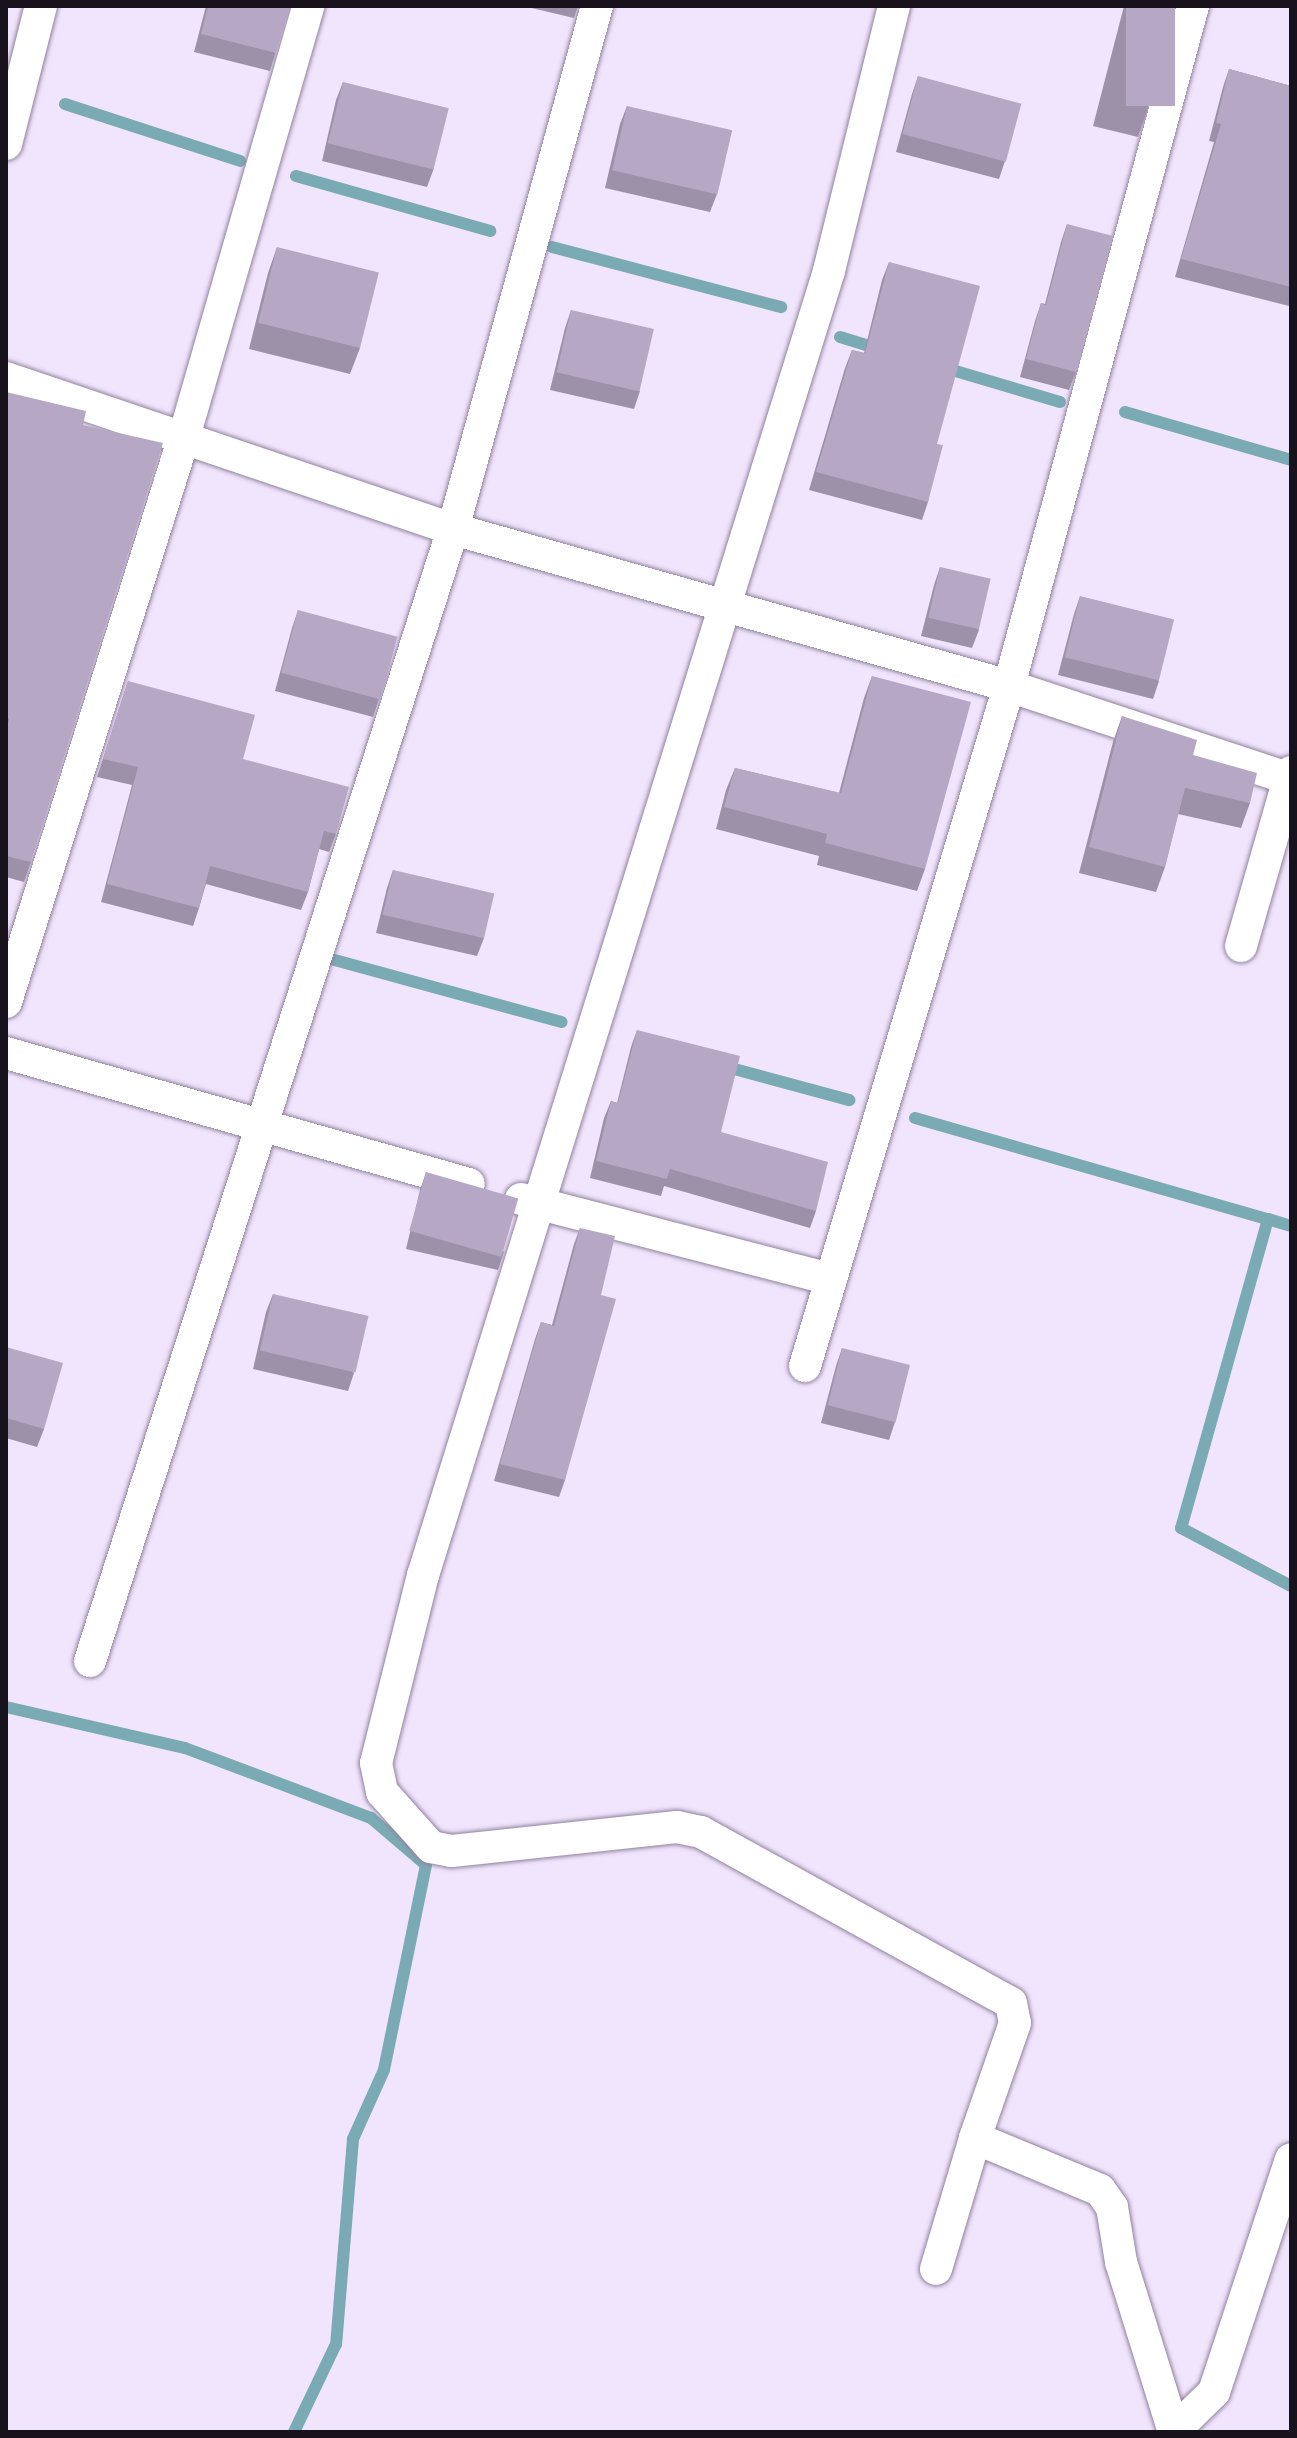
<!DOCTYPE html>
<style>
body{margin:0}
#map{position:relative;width:1297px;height:2438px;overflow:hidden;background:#f1e4fd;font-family:Cabin,sans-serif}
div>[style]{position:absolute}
.stream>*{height:12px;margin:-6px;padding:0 6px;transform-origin:6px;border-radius:6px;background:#7aaab4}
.roads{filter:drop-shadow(0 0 2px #90829e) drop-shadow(0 0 2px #90829e)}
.minor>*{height:32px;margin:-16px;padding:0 16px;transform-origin:16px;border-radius:16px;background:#fff}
.wall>*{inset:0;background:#9d90a9}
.building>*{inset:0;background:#b6a7c4;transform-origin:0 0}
span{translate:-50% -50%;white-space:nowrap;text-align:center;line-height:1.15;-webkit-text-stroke:8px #fff;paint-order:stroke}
.frame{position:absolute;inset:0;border:8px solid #17121c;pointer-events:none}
</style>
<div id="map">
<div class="stream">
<i style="left:65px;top:104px;width:184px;rotate:18deg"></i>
<i style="left:296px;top:176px;width:202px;rotate:15.8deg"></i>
<i style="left:552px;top:247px;width:237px;rotate:14.7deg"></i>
<i style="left:840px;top:337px;width:41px;rotate:17.1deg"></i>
<i style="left:942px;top:367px;width:123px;rotate:16.5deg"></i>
<i style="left:1125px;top:412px;width:173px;rotate:16.1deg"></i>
<i style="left:331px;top:959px;width:239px;rotate:15.3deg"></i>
<i style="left:723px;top:1066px;width:131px;rotate:15.1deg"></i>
<i style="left:915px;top:1118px;width:367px;rotate:16deg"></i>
<i style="left:1268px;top:1219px;width:321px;rotate:105.7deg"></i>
<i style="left:1181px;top:1528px;width:124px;rotate:27.8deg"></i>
<i style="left:1268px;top:1219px;width:24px;rotate:17deg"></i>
<i style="left:6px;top:1707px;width:184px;rotate:12.9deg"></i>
<i style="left:185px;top:1748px;width:199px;rotate:20.6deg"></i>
<i style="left:371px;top:1818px;width:72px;rotate:40.5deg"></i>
<i style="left:426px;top:1865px;width:209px;rotate:101.6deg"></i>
<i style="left:384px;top:2070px;width:76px;rotate:114.2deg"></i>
<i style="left:353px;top:2139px;width:206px;rotate:94.7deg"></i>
<i style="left:336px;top:2344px;width:98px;rotate:115.5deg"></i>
</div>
<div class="roads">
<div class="minor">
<i style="left:894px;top:6px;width:273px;rotate:103.8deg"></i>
<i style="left:829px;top:271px;width:1366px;rotate:107.29deg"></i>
<i style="left:423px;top:1575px;width:194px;rotate:104deg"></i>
<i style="left:376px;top:1763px;width:30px;rotate:78deg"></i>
<i style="left:382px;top:1792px;width:74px;rotate:48.3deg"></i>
<i style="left:431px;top:1847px;width:21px;rotate:11deg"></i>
<i style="left:452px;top:1851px;width:226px;rotate:-6.1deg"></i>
<i style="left:677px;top:1827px;width:25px;rotate:12deg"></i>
<i style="left:701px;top:1832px;width:354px;rotate:28.9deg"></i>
<i style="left:1011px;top:2003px;width:20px;rotate:79deg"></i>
<i style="left:1015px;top:2023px;width:122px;rotate:109.2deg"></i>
<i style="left:975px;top:2138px;width:135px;rotate:22.6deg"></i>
<i style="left:1100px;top:2190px;width:21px;rotate:55deg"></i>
<i style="left:1112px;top:2207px;width:56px;rotate:80.7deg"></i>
<i style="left:1121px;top:2262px;width:178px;rotate:72.7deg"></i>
<i style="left:6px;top:144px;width:142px;rotate:-75.8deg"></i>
<i style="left:6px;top:378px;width:472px;rotate:18.7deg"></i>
<i style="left:453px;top:529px;width:578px;rotate:15.77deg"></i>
<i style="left:1009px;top:686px;width:297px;rotate:18.3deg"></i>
<i style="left:1241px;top:946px;width:181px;rotate:-74deg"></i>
<i style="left:6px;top:1002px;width:592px;rotate:-72.51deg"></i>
<i style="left:184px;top:437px;width:448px;rotate:-73.9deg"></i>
<i style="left:6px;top:1053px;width:481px;rotate:15.8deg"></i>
<i style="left:521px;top:1199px;width:320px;rotate:14.5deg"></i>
<i style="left:805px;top:1366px;width:710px;rotate:-73.3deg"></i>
<i style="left:1009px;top:686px;width:704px;rotate:-74.86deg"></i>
<i style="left:90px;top:1661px;width:1189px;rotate:-72.22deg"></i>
<i style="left:453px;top:529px;width:542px;rotate:-74.61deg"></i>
<i style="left:936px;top:2269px;width:137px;rotate:-73.4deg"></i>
<i style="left:1174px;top:2431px;width:56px;rotate:-44.3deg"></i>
<i style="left:1214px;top:2392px;width:245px;rotate:-71.7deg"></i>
</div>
</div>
<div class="wall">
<i style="clip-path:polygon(206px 6px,290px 6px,270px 71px,194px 52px)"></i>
<i style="clip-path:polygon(523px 6px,578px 6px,574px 18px)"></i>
<i style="clip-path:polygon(1124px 6px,1175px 6px,1146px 114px,1138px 137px,1093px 126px)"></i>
<i style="clip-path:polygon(1229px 69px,1291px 86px,1291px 300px,1289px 306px,1175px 277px,1214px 142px,1209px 141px,1223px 87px)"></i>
<i style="clip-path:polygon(918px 76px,1005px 161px,999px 179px,896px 152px,912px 94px)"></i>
<i style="clip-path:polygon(343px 82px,434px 168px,427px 187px,322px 161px,336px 100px)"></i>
<i style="clip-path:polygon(627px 106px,717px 194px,710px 212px,605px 188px,620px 124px)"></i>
<i style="clip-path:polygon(1067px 224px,1076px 372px,1069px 390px,1020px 377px,1035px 321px,1041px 303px,1045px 304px,1061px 242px)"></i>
<i style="clip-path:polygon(277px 247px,360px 348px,350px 374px,249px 349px,268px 273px)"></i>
<i style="clip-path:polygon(889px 262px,937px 444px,928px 502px,922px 520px,809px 490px,845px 368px,852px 350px,864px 353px,882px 280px)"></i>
<i style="clip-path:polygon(571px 310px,640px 391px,634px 409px,550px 390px,565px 328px)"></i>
<i style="clip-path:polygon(6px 392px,83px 425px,31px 862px,24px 882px,6px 877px)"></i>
<i style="clip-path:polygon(940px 567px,979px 630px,972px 648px,921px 636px,934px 585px)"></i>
<i style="clip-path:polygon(1080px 596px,1159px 681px,1153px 699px,1058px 675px,1074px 614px)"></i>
<i style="clip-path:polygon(298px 610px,379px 699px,373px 717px,275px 691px,292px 628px)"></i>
<i style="clip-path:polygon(872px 676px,925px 869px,917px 891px,817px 865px,819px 856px,716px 829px,726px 790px,735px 768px,839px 793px,864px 698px)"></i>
<i style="clip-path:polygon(128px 681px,243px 759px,336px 834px,329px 852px,319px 849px,308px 892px,301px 910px,206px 884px,199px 908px,193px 926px,101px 902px,132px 785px,97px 777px)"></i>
<i style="clip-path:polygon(1122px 716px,1193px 755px,1250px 803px,1241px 828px,1178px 814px,1165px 867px,1156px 892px,1079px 873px,1113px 742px)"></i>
<i style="clip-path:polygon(393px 870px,484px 938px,477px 956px,376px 933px,387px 888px)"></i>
<i style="clip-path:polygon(637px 1030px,721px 1132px,816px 1211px,810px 1228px,664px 1186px,661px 1196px,590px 1178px,604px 1118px,611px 1101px,617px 1103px,631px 1047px)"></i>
<i style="clip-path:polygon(426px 1172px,504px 1252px,498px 1270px,406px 1249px,420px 1190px)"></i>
<i style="clip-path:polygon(580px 1228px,601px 1295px,565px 1480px,559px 1497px,494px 1481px,535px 1339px,541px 1322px,552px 1325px,574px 1244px)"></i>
<i style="clip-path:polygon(273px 1294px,354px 1373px,348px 1391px,253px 1369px,266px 1312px)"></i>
<i style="clip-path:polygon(6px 1347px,44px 1429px,37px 1447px,6px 1438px)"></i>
<i style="clip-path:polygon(842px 1348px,895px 1422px,889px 1440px,821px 1423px,836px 1366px)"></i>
</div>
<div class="building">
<i style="clip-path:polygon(208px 6px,290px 6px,276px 53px,201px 34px)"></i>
<i style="left:1126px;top:6px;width:49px;height:100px"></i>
<i style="clip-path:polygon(1229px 69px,1291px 86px,1291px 287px,1181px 259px,1221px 124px,1216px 123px)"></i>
<i style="left:918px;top:76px;width:107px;height:60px;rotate:15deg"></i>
<i style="left:343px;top:82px;width:109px;height:63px;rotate:14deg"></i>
<i style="left:627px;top:106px;width:108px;height:66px;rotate:13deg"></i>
<i style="clip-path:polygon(1067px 224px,1113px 236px,1076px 372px,1026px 359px,1041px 303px,1046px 305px)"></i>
<i style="left:277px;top:247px;width:105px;height:78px;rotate:14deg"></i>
<i style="clip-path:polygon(889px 262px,980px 286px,937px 444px,943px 445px,928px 502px,816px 472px,852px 350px,865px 353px)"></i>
<i style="left:571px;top:310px;width:85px;height:64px;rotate:13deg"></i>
<i style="clip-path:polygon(6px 392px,86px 411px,83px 425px,163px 443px,31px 862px,6px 856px,6px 732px,9px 719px,6px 718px)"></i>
<i style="left:940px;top:567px;width:52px;height:52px;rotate:13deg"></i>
<i style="left:1080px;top:596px;width:97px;height:63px;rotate:14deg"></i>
<i style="left:298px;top:610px;width:103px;height:65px;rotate:15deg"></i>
<i style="clip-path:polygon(872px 676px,971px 702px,925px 869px,825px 843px,827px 834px,724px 807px,735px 768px,841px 793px)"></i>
<i style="clip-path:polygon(128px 681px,255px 715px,243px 759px,349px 787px,336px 834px,324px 831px,308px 892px,210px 866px,199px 908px,107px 884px,138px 767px,103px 759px)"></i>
<i style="clip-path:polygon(1122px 716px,1197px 740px,1193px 755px,1257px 773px,1250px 803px,1185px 788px,1165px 867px,1089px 847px)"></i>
<i style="left:393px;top:870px;width:104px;height:46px;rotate:13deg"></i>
<i style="clip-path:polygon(637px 1030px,740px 1056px,721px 1132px,828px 1162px,816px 1211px,670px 1169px,667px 1179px,596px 1161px,611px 1101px,618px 1103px)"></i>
<i style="left:426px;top:1172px;width:96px;height:61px;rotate:16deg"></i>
<i style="clip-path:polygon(580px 1228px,615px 1236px,601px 1295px,616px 1299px,565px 1480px,500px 1464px,541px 1322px,554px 1326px)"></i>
<i style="left:273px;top:1294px;width:98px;height:58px;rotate:13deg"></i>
<i style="clip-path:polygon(6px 1347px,63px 1363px,44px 1429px,6px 1418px)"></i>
<i style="left:842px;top:1348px;width:70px;height:59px;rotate:14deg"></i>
</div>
<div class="frame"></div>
</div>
